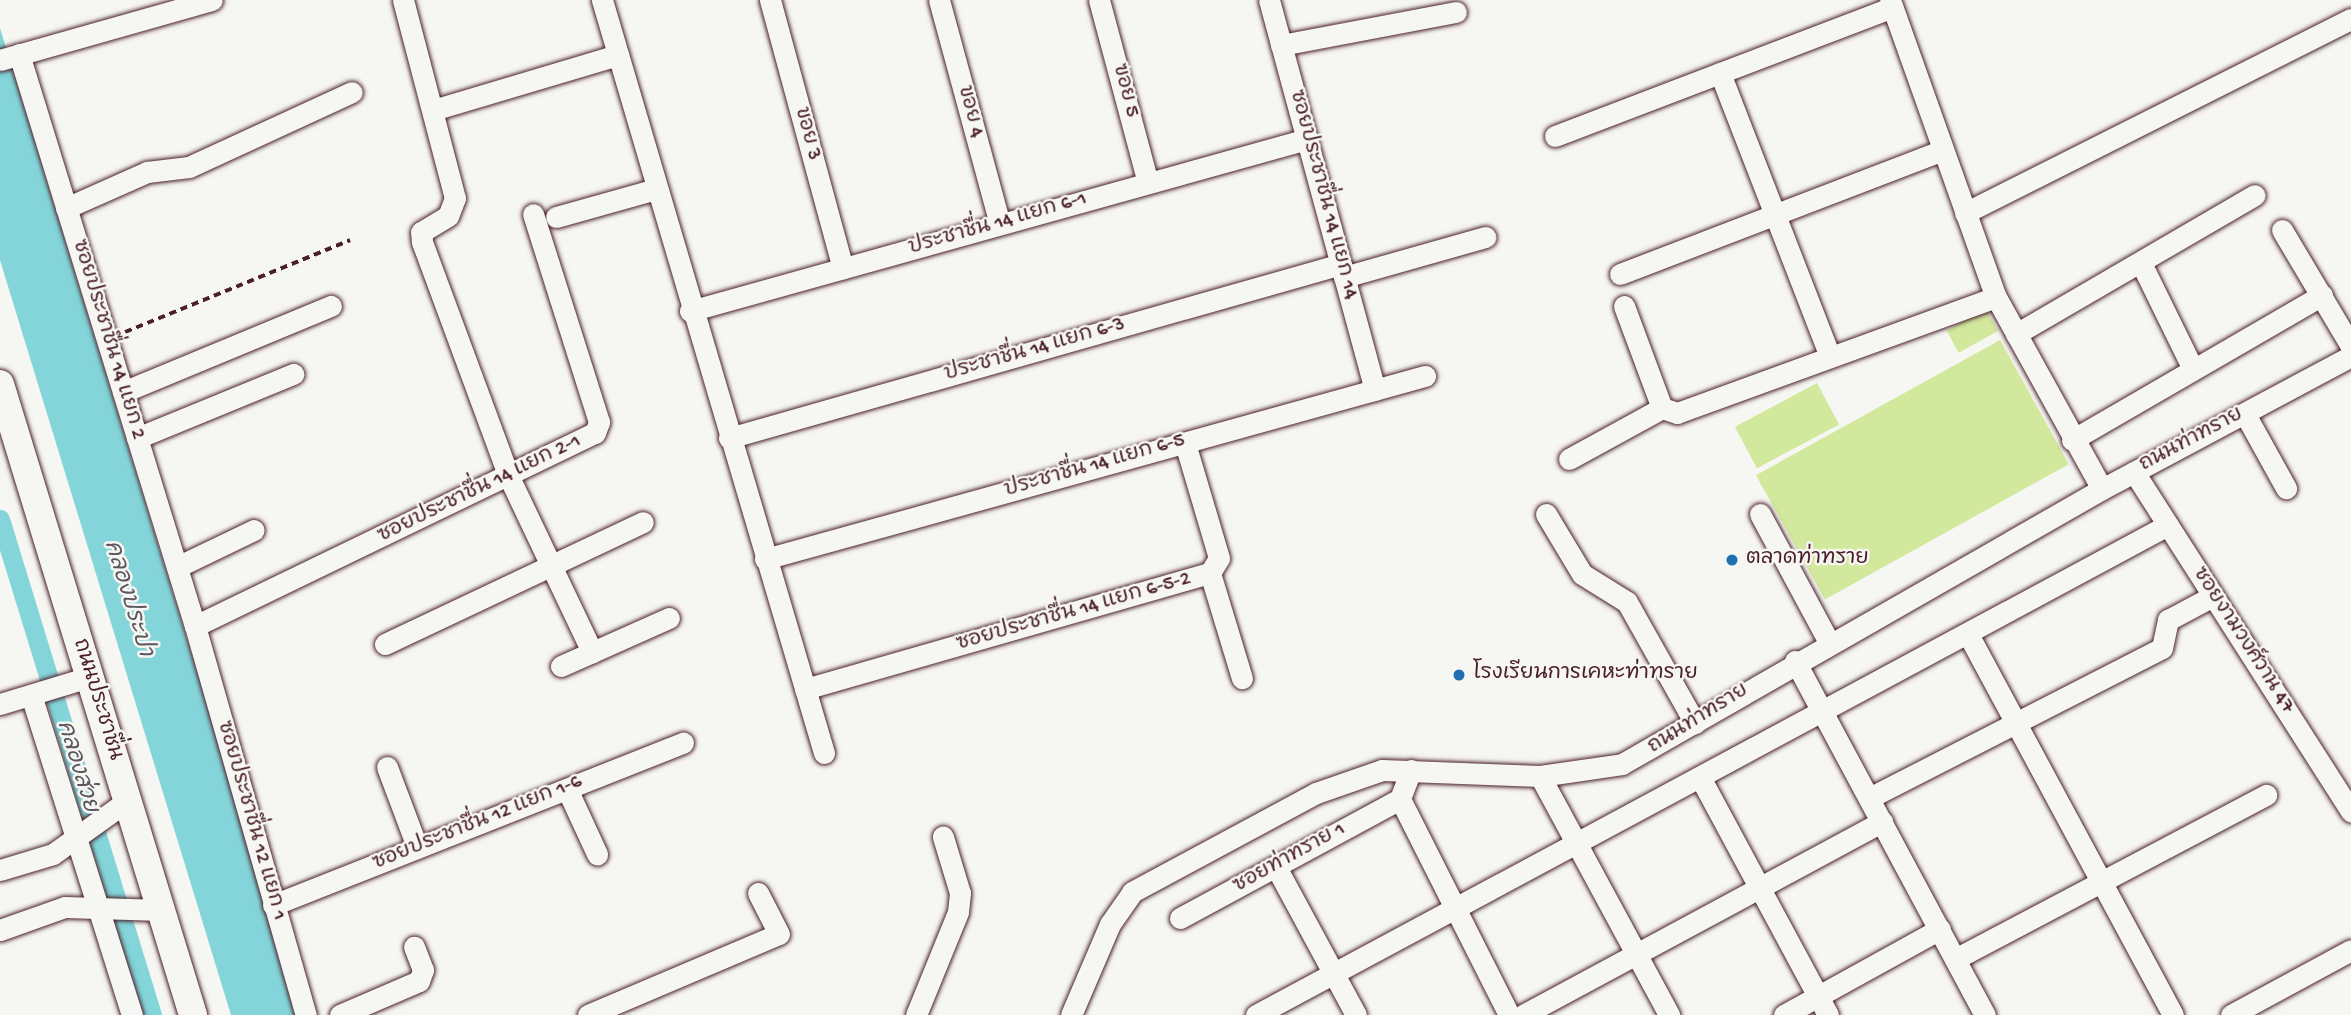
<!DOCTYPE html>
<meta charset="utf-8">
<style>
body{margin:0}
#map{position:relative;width:2351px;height:1015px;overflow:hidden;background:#f6f6f2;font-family:"Gochi Hand","Playpen Sans Thai",sans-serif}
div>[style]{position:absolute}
.green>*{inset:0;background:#d1e89d;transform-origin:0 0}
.water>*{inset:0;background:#83d5d9}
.canal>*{height:19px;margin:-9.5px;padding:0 9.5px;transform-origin:9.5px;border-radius:9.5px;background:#83d5d9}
.path>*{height:3.5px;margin-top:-1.75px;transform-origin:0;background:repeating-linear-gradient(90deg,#4a1f2b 0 7px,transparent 0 12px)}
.roads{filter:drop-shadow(0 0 2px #4a1f2b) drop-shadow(0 0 2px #4a1f2b)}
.minor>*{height:21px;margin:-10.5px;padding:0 10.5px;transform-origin:10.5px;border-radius:10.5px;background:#f6f6f2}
.major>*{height:28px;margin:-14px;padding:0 14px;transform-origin:14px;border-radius:14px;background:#f6f6f2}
.dots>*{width:19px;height:19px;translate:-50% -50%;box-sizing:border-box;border:4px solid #f6f6f2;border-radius:50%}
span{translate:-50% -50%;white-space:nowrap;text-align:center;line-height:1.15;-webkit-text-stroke:5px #f6f6f2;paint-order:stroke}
.street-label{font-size:21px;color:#4a1f2b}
.poi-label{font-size:21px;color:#4a1f2b}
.left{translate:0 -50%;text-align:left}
.water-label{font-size:23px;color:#5b565f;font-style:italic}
</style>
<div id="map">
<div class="green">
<i style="left:1986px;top:309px;width:25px;height:45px;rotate:61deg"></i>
<i style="left:2000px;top:340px;width:142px;height:279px;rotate:61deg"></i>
<i style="left:1817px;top:383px;width:47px;height:93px;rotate:62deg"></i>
</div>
<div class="water">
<i style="clip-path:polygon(0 28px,302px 1015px,231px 1015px,0 260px)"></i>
</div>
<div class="canal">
<i style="left:0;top:519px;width:519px;rotate:72.96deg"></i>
</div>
<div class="path">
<i style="left:125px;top:332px;width:243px;rotate:-22.2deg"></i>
</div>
<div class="roads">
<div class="minor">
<i style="left:403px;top:0;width:205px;rotate:75.3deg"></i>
<i style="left:455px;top:198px;width:19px;rotate:111deg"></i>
<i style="left:448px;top:216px;width:31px;rotate:149deg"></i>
<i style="left:421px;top:232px;width:10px;rotate:84deg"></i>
<i style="left:422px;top:242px;width:251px;rotate:69.7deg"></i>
<i style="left:509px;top:477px;width:194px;rotate:64.6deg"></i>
<i style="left:602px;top:0;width:785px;rotate:73.57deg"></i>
<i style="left:770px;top:0;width:278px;rotate:74.8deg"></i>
<i style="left:939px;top:0;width:232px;rotate:74.8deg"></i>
<i style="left:1099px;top:0;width:189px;rotate:75deg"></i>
<i style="left:1269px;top:0;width:404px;rotate:74.8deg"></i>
<i style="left:1890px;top:0;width:315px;rotate:70.4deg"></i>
<i style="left:1996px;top:297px;width:219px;rotate:61.1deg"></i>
<i style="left:1281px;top:45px;width:178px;rotate:-10.7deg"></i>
<i style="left:19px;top:54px;width:598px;rotate:72.9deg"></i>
<i style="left:195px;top:626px;width:405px;rotate:74.1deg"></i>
<i style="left:0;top:60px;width:220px;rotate:-15.8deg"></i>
<i style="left:1720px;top:73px;width:304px;rotate:68.8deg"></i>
<i style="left:433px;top:110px;width:193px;rotate:-16.6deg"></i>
<i style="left:1555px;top:136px;width:361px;rotate:-20.9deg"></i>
<i style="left:66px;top:208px;width:89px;rotate:-24deg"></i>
<i style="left:147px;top:172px;width:42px;rotate:-6.8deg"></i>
<i style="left:189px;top:167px;width:179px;rotate:-24.7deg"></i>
<i style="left:1965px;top:213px;width:432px;rotate:-26.7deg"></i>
<i style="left:556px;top:217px;width:104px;rotate:-15.6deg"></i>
<i style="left:2282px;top:230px;width:135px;rotate:59.3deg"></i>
<i style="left:2142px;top:265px;width:116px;rotate:63.9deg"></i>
<i style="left:1620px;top:274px;width:346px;rotate:-21deg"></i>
<i style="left:1344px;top:277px;width:147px;rotate:-15.8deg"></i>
<i style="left:1624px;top:306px;width:109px;rotate:69.6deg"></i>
<i style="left:1662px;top:408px;width:16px;rotate:18deg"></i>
<i style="left:1677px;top:413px;width:339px;rotate:-20deg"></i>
<i style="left:690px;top:311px;width:641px;rotate:-15.58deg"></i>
<i style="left:2016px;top:334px;width:276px;rotate:-30.2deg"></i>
<i style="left:123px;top:392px;width:225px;rotate:-22.5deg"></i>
<i style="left:2245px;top:414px;width:85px;rotate:61deg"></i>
<i style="left:137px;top:438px;width:169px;rotate:-22.3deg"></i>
<i style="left:729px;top:438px;width:636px;rotate:-15.87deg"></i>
<i style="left:2072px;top:440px;width:289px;rotate:-30.1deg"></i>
<i style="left:1569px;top:459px;width:106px;rotate:-28.7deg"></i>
<i style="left:2134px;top:472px;width:403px;rotate:57.4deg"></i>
<i style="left:1546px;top:514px;width:70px;rotate:59deg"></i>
<i style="left:1582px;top:574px;width:53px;rotate:31.9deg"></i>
<i style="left:1627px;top:602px;width:139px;rotate:60.7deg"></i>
<i style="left:1760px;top:514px;width:145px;rotate:61.7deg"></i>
<i style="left:765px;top:559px;width:685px;rotate:-15.5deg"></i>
<i style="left:177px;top:567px;width:85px;rotate:-25.7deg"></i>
<i style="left:1210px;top:573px;width:110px;rotate:73.1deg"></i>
<i style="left:195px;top:626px;width:444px;rotate:-25.8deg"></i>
<i style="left:595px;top:433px;width:12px;rotate:-70deg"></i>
<i style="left:599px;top:422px;width:218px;rotate:-107.6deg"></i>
<i style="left:1969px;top:636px;width:430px;rotate:61.7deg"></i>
<i style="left:385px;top:644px;width:285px;rotate:-25.3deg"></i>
<i style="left:1795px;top:661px;width:402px;rotate:61.8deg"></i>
<i style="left:561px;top:666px;width:118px;rotate:-24deg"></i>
<i style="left:805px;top:689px;width:421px;rotate:-16deg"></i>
<i style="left:1210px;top:573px;width:17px;rotate:-59deg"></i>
<i style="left:1219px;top:558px;width:120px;rotate:-106.5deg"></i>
<i style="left:31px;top:695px;width:336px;rotate:72.5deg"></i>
<i style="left:0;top:704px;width:93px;rotate:-16.9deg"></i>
<i style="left:387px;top:767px;width:85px;rotate:69.4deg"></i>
<i style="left:1411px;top:770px;width:31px;rotate:111deg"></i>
<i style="left:1400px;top:799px;width:242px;rotate:63.2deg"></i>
<i style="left:1540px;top:776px;width:272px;rotate:61.6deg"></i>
<i style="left:1701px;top:779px;width:268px;rotate:61.7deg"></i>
<i style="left:567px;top:789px;width:72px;rotate:65.2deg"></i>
<i style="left:1869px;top:798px;width:329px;rotate:-27.1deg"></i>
<i style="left:2162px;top:648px;width:29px;rotate:-78deg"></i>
<i style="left:2168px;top:620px;width:51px;rotate:-28.1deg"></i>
<i style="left:1276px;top:867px;width:168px;rotate:61.6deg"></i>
<i style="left:0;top:870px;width:55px;rotate:-16.8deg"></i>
<i style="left:53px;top:854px;width:91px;rotate:-35.6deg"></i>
<i style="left:273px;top:905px;width:441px;rotate:-21.6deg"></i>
<i style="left:1180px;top:918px;width:250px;rotate:-28.4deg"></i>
<i style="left:0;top:930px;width:69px;rotate:-19.5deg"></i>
<i style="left:65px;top:907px;width:96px;rotate:1.8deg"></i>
<i style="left:1955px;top:959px;width:352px;rotate:-27.8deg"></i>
<i style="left:340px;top:1015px;width:86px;rotate:-23.3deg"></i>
<i style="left:419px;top:981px;width:12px;rotate:-70deg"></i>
<i style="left:423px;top:970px;width:25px;rotate:-111deg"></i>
<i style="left:588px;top:1015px;width:207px;rotate:-23deg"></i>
<i style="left:779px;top:934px;width:46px;rotate:-117.1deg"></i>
<i style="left:916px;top:1015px;width:111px;rotate:-67.8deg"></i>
<i style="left:958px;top:912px;width:19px;rotate:-84deg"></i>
<i style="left:960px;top:893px;width:59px;rotate:-106.9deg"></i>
<i style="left:1071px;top:1015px;width:99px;rotate:-66.8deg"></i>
<i style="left:1110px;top:924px;width:39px;rotate:-55deg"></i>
<i style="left:1132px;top:892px;width:209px;rotate:-28.3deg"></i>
<i style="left:1316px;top:793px;width:70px;rotate:-19.2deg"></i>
<i style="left:1382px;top:770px;width:158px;rotate:2.2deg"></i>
<i style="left:1540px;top:776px;width:83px;rotate:-8.3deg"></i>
<i style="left:1622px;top:764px;width:553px;rotate:-29.81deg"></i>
<i style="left:2102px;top:489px;width:282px;rotate:-28.1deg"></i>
<i style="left:1256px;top:1015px;width:1035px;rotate:-28.25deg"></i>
<i style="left:1523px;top:1015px;width:408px;rotate:-28.3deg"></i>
<i style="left:1784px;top:1015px;width:178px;rotate:-28.9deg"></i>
<i style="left:2231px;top:1015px;width:136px;rotate:-28.4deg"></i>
</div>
<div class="major">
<i style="left:0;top:384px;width:660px;rotate:72.99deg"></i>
</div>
</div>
<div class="dots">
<i style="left:1732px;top:560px;background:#1f6fb2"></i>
<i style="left:1459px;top:675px;background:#1f6fb2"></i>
</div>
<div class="street-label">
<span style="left:1124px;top:91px;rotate:75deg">ฃอย 5</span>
<span style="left:969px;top:112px;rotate:75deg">ขอย 4</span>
<span style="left:806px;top:134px;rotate:75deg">ขอย 3</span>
<span style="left:1322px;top:195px;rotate:75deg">ซอยประชาชื่น 14 แยก 14</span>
<span style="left:998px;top:225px;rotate:-16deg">ประชาชื่น 14 แยก 6-1</span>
<span style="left:107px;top:340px;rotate:73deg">ซอยประชาชื่น 14 แยก 2</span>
<span style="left:1035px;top:351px;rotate:-16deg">ประชาชื่น 14 แยก 6-3</span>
<span style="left:2192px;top:441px;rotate:-28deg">ถนนท่าทราย</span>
<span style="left:1095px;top:467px;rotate:-16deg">ประชาชื่น 14 แยก 6-5</span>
<span style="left:480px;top:490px;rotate:-26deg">ซอยประชาชื่น 14 แยก 2-1</span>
<span style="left:1074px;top:613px;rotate:-16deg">ซอยประชาชื่น 14 แยก 6-5-2</span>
<span style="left:2242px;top:641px;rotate:57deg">ซอยงามวงศ์วาน 47</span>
<span style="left:96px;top:700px;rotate:73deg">ถนนประชาชื่น</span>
<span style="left:1699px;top:720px;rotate:-32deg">ถนนท่าทราย</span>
<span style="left:250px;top:821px;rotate:74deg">ซอยประชาชื่น 12 แยก 1</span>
<span style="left:478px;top:824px;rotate:-22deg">ซอยประชาชื่น 12 แยก 1-6</span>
<span style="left:1290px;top:859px;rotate:-29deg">ซอยท่าทราย 1</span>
</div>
<div class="poi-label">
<span class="left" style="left:1746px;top:560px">ตลาดท่าทราย</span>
<span class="left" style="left:1473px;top:675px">โรงเรียนการเคหะท่าทราย</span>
</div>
<div class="water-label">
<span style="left:127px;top:599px;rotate:73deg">คลองประปา</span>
<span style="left:76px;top:767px;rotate:73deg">คลองส่วย</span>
</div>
</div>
